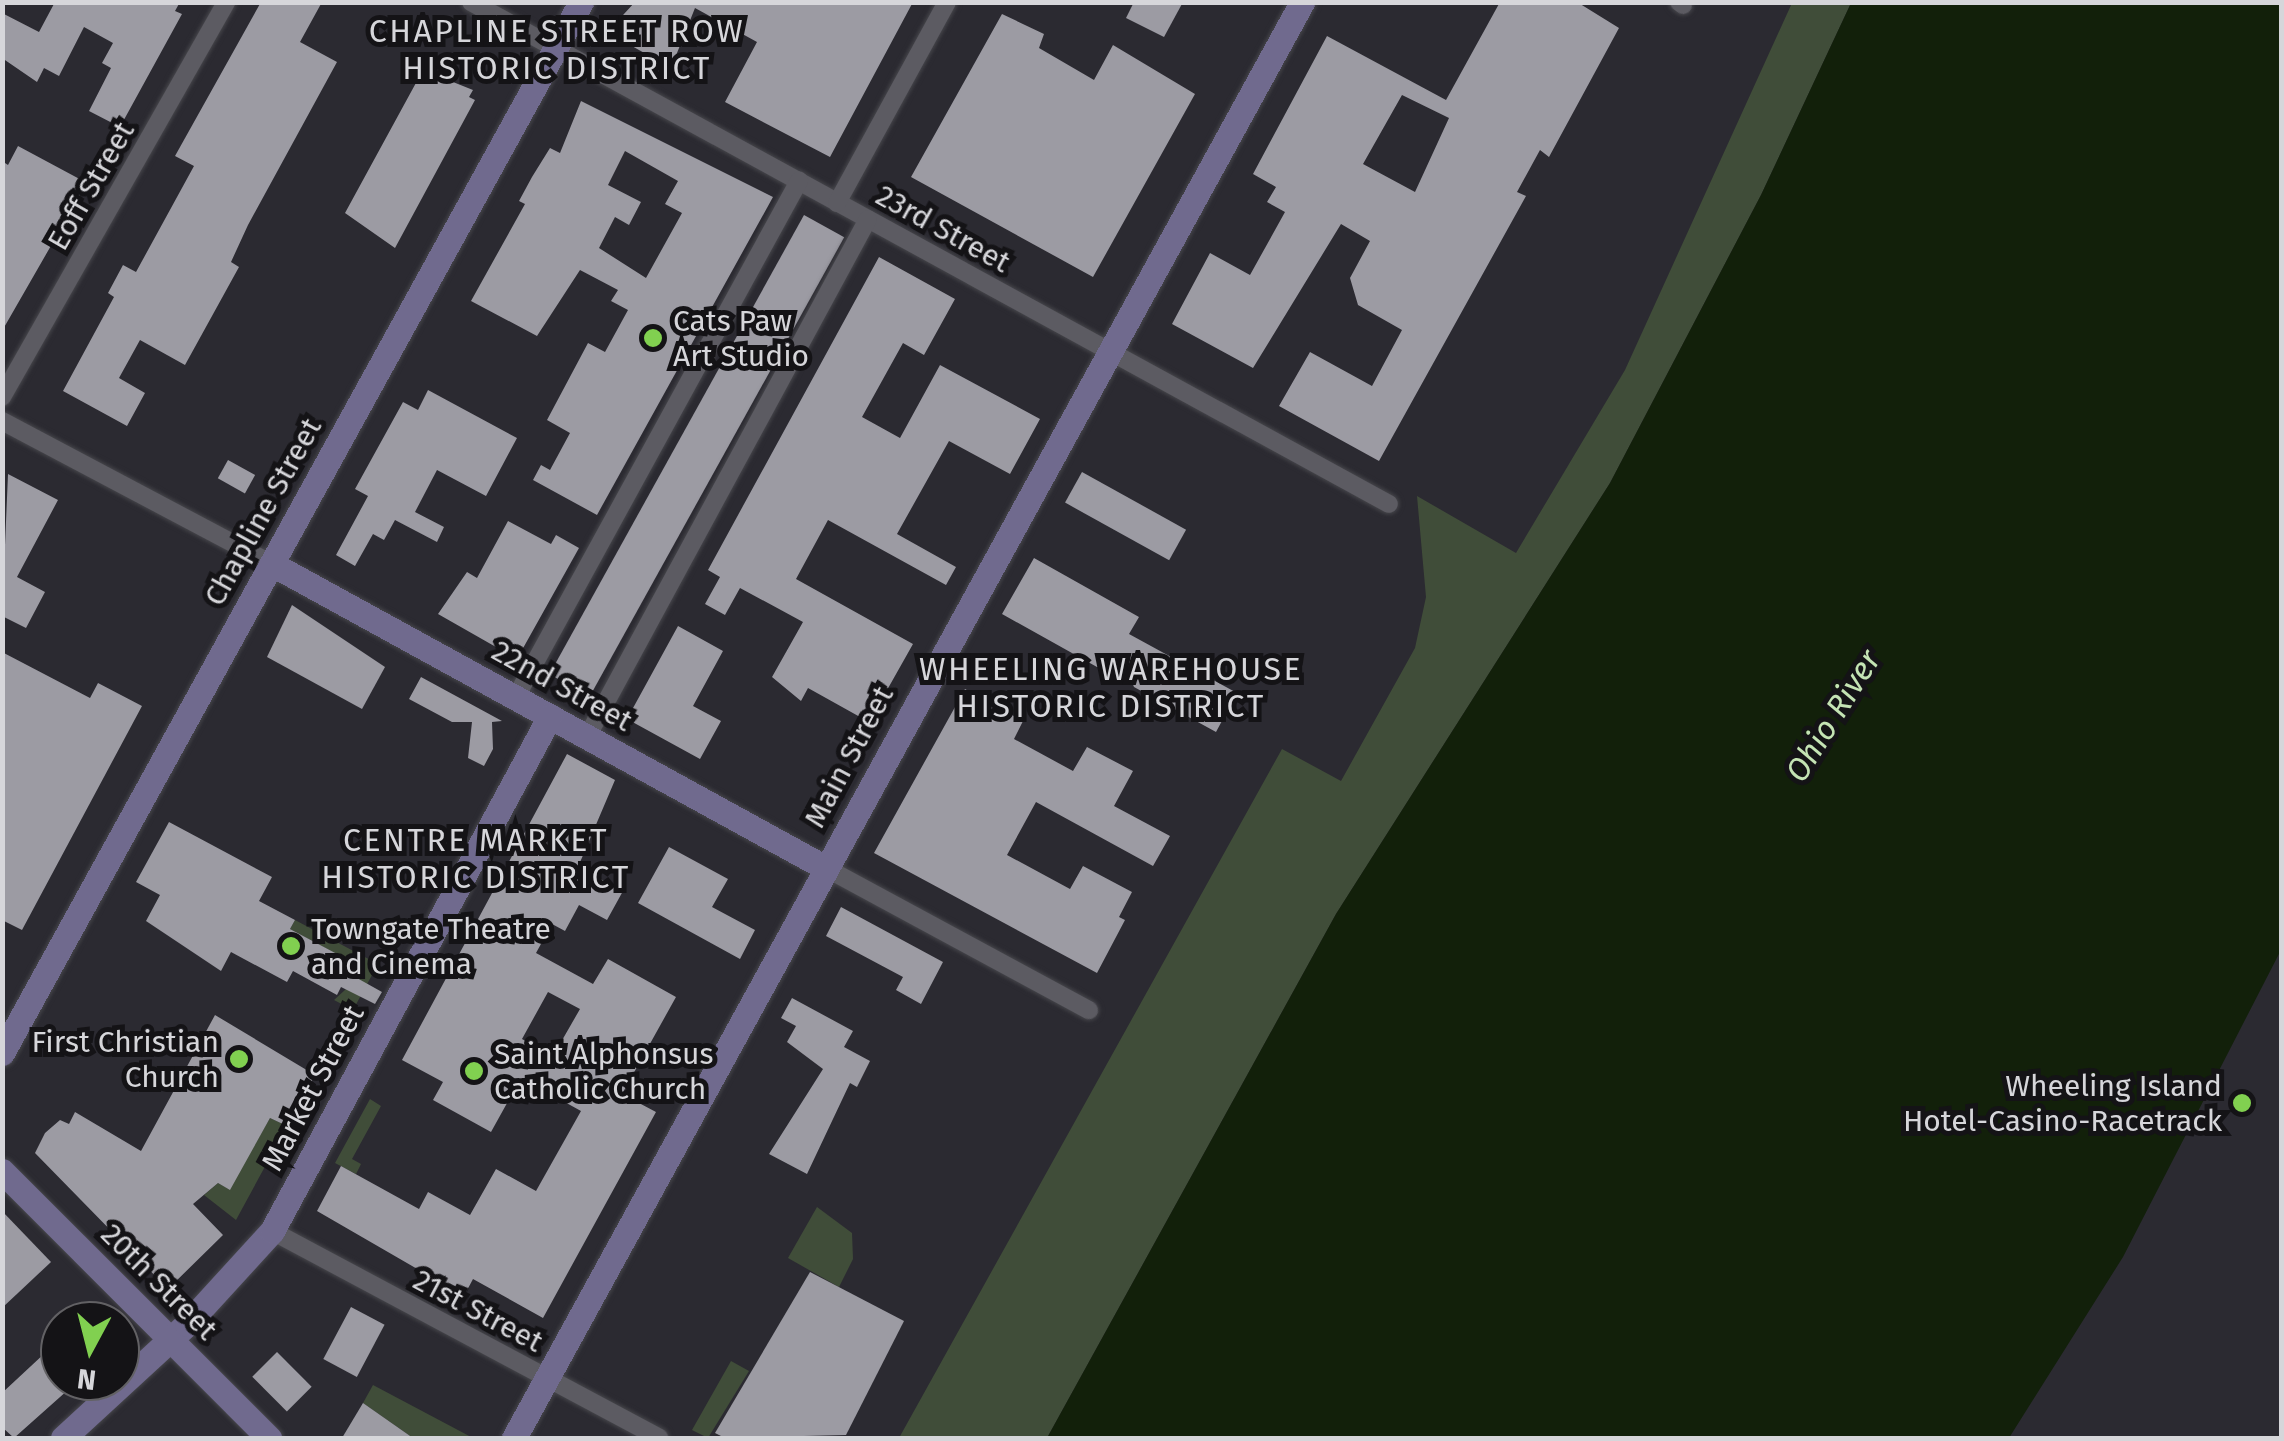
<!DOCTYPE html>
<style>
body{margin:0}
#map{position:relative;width:2284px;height:1441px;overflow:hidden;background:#2b2a31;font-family:"Fira Sans",sans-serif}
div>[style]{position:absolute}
.green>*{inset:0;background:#404d39}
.water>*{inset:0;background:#12200a}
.building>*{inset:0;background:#9c9ba3;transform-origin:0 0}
.roads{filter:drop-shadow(0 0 2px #46464b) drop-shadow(0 0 2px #46464b)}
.street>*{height:18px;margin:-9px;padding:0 9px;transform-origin:9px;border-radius:9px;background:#5c5b62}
.secondary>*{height:25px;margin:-12.5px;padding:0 12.5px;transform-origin:12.5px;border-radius:12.5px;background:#706a8e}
.dots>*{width:28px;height:28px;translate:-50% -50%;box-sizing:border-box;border:5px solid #141316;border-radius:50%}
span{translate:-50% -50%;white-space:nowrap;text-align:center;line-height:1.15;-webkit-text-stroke:10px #141316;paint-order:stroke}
.street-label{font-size:30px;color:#d6d6da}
.poi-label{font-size:30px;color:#d6d6da}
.left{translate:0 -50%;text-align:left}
.right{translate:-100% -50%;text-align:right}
.neighbourhood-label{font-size:32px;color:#d6d6da;letter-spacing:2.5px}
.water-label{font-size:32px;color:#c4e4b4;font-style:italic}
.frame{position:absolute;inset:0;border:5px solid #d6d6da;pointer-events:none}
.north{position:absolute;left:40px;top:1301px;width:100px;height:100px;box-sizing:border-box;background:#141316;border:2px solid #626164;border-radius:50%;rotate:187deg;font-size:28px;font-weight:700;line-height:40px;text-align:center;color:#d6d6da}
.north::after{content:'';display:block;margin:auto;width:35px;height:45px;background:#81d050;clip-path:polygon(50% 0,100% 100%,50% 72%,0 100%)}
</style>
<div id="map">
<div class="green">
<i style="clip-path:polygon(1792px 3px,1851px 3px,1761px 195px,1610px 483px,1336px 914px,1047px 1438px,899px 1438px,1282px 749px,1341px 781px,1415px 648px,1426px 597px,1417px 496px,1516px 553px,1625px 370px)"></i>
<i style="clip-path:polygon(295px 920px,378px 964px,353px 1010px,334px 1000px,357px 979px,348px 973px,353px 963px,290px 929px)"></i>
<i style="clip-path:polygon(370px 1099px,381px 1106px,352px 1159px,361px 1164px,356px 1174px,335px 1163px)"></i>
<i style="clip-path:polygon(270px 1118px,287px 1126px,236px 1220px,204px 1195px,218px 1183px,229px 1189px)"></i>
<i style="clip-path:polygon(817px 1207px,852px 1233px,853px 1259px,839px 1287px,788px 1258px)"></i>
<i style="clip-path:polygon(731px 1361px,749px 1371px,708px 1438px,692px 1430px)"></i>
<i style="clip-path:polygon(373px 1385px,473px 1438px,413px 1438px,363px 1403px)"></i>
</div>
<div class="water">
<i style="clip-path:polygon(1851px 3px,2281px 3px,2281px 950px,2123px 1257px,2009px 1438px,1047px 1438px,1336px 914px,1610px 483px,1761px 195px)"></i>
</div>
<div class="building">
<i style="clip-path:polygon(55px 2px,180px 2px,175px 11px,182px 14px,120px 127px,89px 111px,111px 68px,102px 63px,113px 43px,84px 27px,59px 76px,44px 68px,37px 82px,2px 58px,2px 13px,39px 32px)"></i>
<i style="clip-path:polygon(261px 2px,322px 2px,300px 42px,337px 62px,248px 225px,231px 262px,239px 267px,185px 365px,140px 340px,119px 378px,145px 393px,127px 426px,63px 391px,114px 297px,108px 293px,123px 265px,136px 272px,194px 166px,175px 156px)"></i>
<i style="clip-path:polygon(635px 2px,913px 2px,830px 157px,725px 102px,757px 42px,695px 8px,671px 68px,623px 41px,601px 39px)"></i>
<i style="clip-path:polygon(1134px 2px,1183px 2px,1164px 37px,1126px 18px)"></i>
<i style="clip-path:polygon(evenodd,1500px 2px,1577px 2px,1619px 28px,1549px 157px,1540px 150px,1517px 192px,1526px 196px,1379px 461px,1279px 406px,1310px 352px,1372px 386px,1402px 330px,1358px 305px,1350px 278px,1370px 241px,1341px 224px,1253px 368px,1172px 324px,1210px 253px,1250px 275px,1285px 212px,1267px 202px,1276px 187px,1253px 174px,1327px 36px,1446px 100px,1500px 2px,1402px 95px,1449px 118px,1415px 192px,1363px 164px,1402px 95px)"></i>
<i style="clip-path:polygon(1002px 14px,1044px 34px,1039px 48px,1094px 80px,1113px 45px,1195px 94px,1093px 277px,911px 177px)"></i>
<i style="clip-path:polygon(423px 70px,473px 90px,469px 97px,475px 100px,395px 248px,345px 213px)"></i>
<i style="clip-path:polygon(evenodd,581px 101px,773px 197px,597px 515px,533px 480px,541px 465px,550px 470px,570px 433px,547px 420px,588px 343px,605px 352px,628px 310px,611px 301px,618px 290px,580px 270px,537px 336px,471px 301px,525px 204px,519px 201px,532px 177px,550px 148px,560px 153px,581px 101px,625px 151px,678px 181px,665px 204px,682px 213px,646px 278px,599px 248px,615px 217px,629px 225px,641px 202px,608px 185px,625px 151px)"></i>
<i style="clip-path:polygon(18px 146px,87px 183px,2px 331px,2px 161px,8px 165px)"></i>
<i style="left:804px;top:215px;width:46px;height:525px;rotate:29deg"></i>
<i style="clip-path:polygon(879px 257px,955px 299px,924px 355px,903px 343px,862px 417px,900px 438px,940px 365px,1040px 419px,1010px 474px,949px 441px,897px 534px,956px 567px,946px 585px,828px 520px,796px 579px,913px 644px,869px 722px,808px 688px,801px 701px,772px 677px,803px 622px,740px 588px,725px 615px,705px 604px,720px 577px,708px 570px)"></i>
<i style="clip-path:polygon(428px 390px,517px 438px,486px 496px,437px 470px,415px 512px,444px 527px,437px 542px,395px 520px,384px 540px,373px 534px,355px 566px,336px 555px,368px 496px,355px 489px,403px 402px,418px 410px)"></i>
<i style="left:228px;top:460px;width:31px;height:21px;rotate:29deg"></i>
<i style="left:1082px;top:472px;width:119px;height:35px;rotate:29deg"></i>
<i style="clip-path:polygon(8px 474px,58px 500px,17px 577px,45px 592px,26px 628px,2px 616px)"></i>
<i style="clip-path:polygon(508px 521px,551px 544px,556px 535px,579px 548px,517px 659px,438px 614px,467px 572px,477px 578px)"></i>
<i style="clip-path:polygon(1034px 558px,1139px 617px,1129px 634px,1237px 693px,1216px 732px,1134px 687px,1124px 663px,1097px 667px,1002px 614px)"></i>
<i style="clip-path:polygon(292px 605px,385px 667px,362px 709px,267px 657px)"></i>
<i style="clip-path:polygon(678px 626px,723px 651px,693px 706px,721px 721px,700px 759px,627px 719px)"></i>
<i style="clip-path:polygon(2px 652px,90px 698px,98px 683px,142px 706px,22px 930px,2px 920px)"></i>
<i style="clip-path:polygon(421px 677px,502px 721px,492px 722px,493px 749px,484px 766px,468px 758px,472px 722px,452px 722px,409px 699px)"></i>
<i style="clip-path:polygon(965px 689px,1023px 721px,1014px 739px,1073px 771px,1087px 747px,1133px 771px,1114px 806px,1170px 836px,1153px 866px,1036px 802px,1007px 855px,1070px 889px,1083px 866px,1132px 892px,1119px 917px,1125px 920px,1097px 973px,874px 853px)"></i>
<i style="clip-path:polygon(evenodd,567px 754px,615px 780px,578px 867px,623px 891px,607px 920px,579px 905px,565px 931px,552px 924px,536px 953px,593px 984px,608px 959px,676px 997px,622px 1094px,656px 1112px,543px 1318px,473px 1279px,464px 1296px,317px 1211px,341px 1166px,419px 1209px,428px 1192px,470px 1215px,496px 1169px,536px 1191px,581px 1111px,521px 1078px,491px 1132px,433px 1100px,443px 1082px,402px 1060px,567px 754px,548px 992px,580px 1009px,553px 1056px,522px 1039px,548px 992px)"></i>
<i style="clip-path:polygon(169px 822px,272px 877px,259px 901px,295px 920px,290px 929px,354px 963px,348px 973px,382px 992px,375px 1004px,341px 987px,337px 995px,293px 971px,287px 982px,231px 952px,221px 971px,146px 921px,160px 895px,136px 882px)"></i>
<i style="clip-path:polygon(669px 847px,728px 879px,712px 907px,755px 930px,740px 959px,638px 903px)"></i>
<i style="clip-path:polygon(841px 907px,943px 962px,921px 1004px,896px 990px,903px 977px,826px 936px)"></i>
<i style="clip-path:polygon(792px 998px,853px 1031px,844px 1047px,870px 1061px,857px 1087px,850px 1083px,807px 1174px,769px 1154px,823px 1069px,787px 1042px,796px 1026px,781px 1018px)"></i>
<i style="clip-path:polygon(215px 1015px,315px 1075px,287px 1126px,270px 1118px,230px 1190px,218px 1183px,193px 1204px,223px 1235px,168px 1289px,35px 1153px,45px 1133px,60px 1120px,69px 1124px,75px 1112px,141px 1151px)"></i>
<i style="clip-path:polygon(2px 1211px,51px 1262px,2px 1308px)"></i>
<i style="clip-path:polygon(810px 1272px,904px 1321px,846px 1435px,725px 1438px,715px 1433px)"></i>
<i style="left:351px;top:1307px;width:38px;height:59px;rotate:28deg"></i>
<i style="clip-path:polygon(60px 1339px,60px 1381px,78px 1381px,14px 1438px,2px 1427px,2px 1393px)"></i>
<i style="left:277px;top:1352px;width:49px;height:35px;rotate:45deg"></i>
<i style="clip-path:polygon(363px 1403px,413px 1438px,342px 1438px)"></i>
</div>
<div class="roads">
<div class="street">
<i style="left:471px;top:2px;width:1046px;rotate:28.67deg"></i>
<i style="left:1679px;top:2px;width:5px;rotate:37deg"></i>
<i style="left:837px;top:203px;width:229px;rotate:-61.3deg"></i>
<i style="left:2px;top:397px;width:454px;rotate:-60.4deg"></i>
<i style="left:2px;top:421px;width:306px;rotate:27.9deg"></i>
<i style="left:516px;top:697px;width:589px;rotate:-61.26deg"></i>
<i style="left:587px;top:737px;width:589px;rotate:-61.52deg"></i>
<i style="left:826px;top:868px;width:299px;rotate:28.4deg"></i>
<i style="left:272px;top:1231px;width:439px;rotate:28.1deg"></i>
</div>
<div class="secondary">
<i style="left:272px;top:564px;width:632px;rotate:28.76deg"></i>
<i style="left:2px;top:1053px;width:1200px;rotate:-61.15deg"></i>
<i style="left:2px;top:1171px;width:378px;rotate:45deg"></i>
<i style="left:63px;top:1438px;width:168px;rotate:-42.6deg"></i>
<i style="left:187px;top:1324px;width:126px;rotate:-47.6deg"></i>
<i style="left:272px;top:1231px;width:585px;rotate:-61.64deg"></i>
<i style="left:514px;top:1438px;width:1638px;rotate:-61.24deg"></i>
</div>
</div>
<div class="dots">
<i style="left:653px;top:338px;background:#81d050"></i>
<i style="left:291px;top:946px;background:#81d050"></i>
<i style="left:239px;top:1059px;background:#81d050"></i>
<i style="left:474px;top:1071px;background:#81d050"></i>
<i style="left:2242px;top:1103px;background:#81d050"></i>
</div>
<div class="street-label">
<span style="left:91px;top:186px;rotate:-60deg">Eoff Street</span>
<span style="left:943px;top:229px;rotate:29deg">23rd Street</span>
<span style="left:263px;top:512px;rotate:-61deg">Chapline Street</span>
<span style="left:562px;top:686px;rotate:29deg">22nd Street</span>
<span style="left:849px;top:757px;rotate:-62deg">Main Street</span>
<span style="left:313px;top:1088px;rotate:-62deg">Market Street</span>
<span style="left:159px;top:1282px;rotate:45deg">20th Street</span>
<span style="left:478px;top:1311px;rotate:28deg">21st Street</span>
</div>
<div class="poi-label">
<span class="left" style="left:673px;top:338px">Cats Paw<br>Art Studio</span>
<span class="left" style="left:311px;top:946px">Towngate Theatre<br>and Cinema</span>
<span class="right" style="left:219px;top:1059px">First Christian<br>Church</span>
<span class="left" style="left:494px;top:1071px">Saint Alphonsus<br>Catholic Church</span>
<span class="right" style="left:2222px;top:1103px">Wheeling Island<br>Hotel-Casino-Racetrack</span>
</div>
<div class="neighbourhood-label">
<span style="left:557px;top:50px">CHAPLINE STREET ROW<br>HISTORIC DISTRICT</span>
<span style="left:1111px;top:688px">WHEELING WAREHOUSE<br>HISTORIC DISTRICT</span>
<span style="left:476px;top:859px">CENTRE MARKET<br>HISTORIC DISTRICT</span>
</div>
<div class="water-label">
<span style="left:1833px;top:716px;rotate:-58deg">Ohio River</span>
</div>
<div class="frame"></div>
<div class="north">N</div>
</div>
